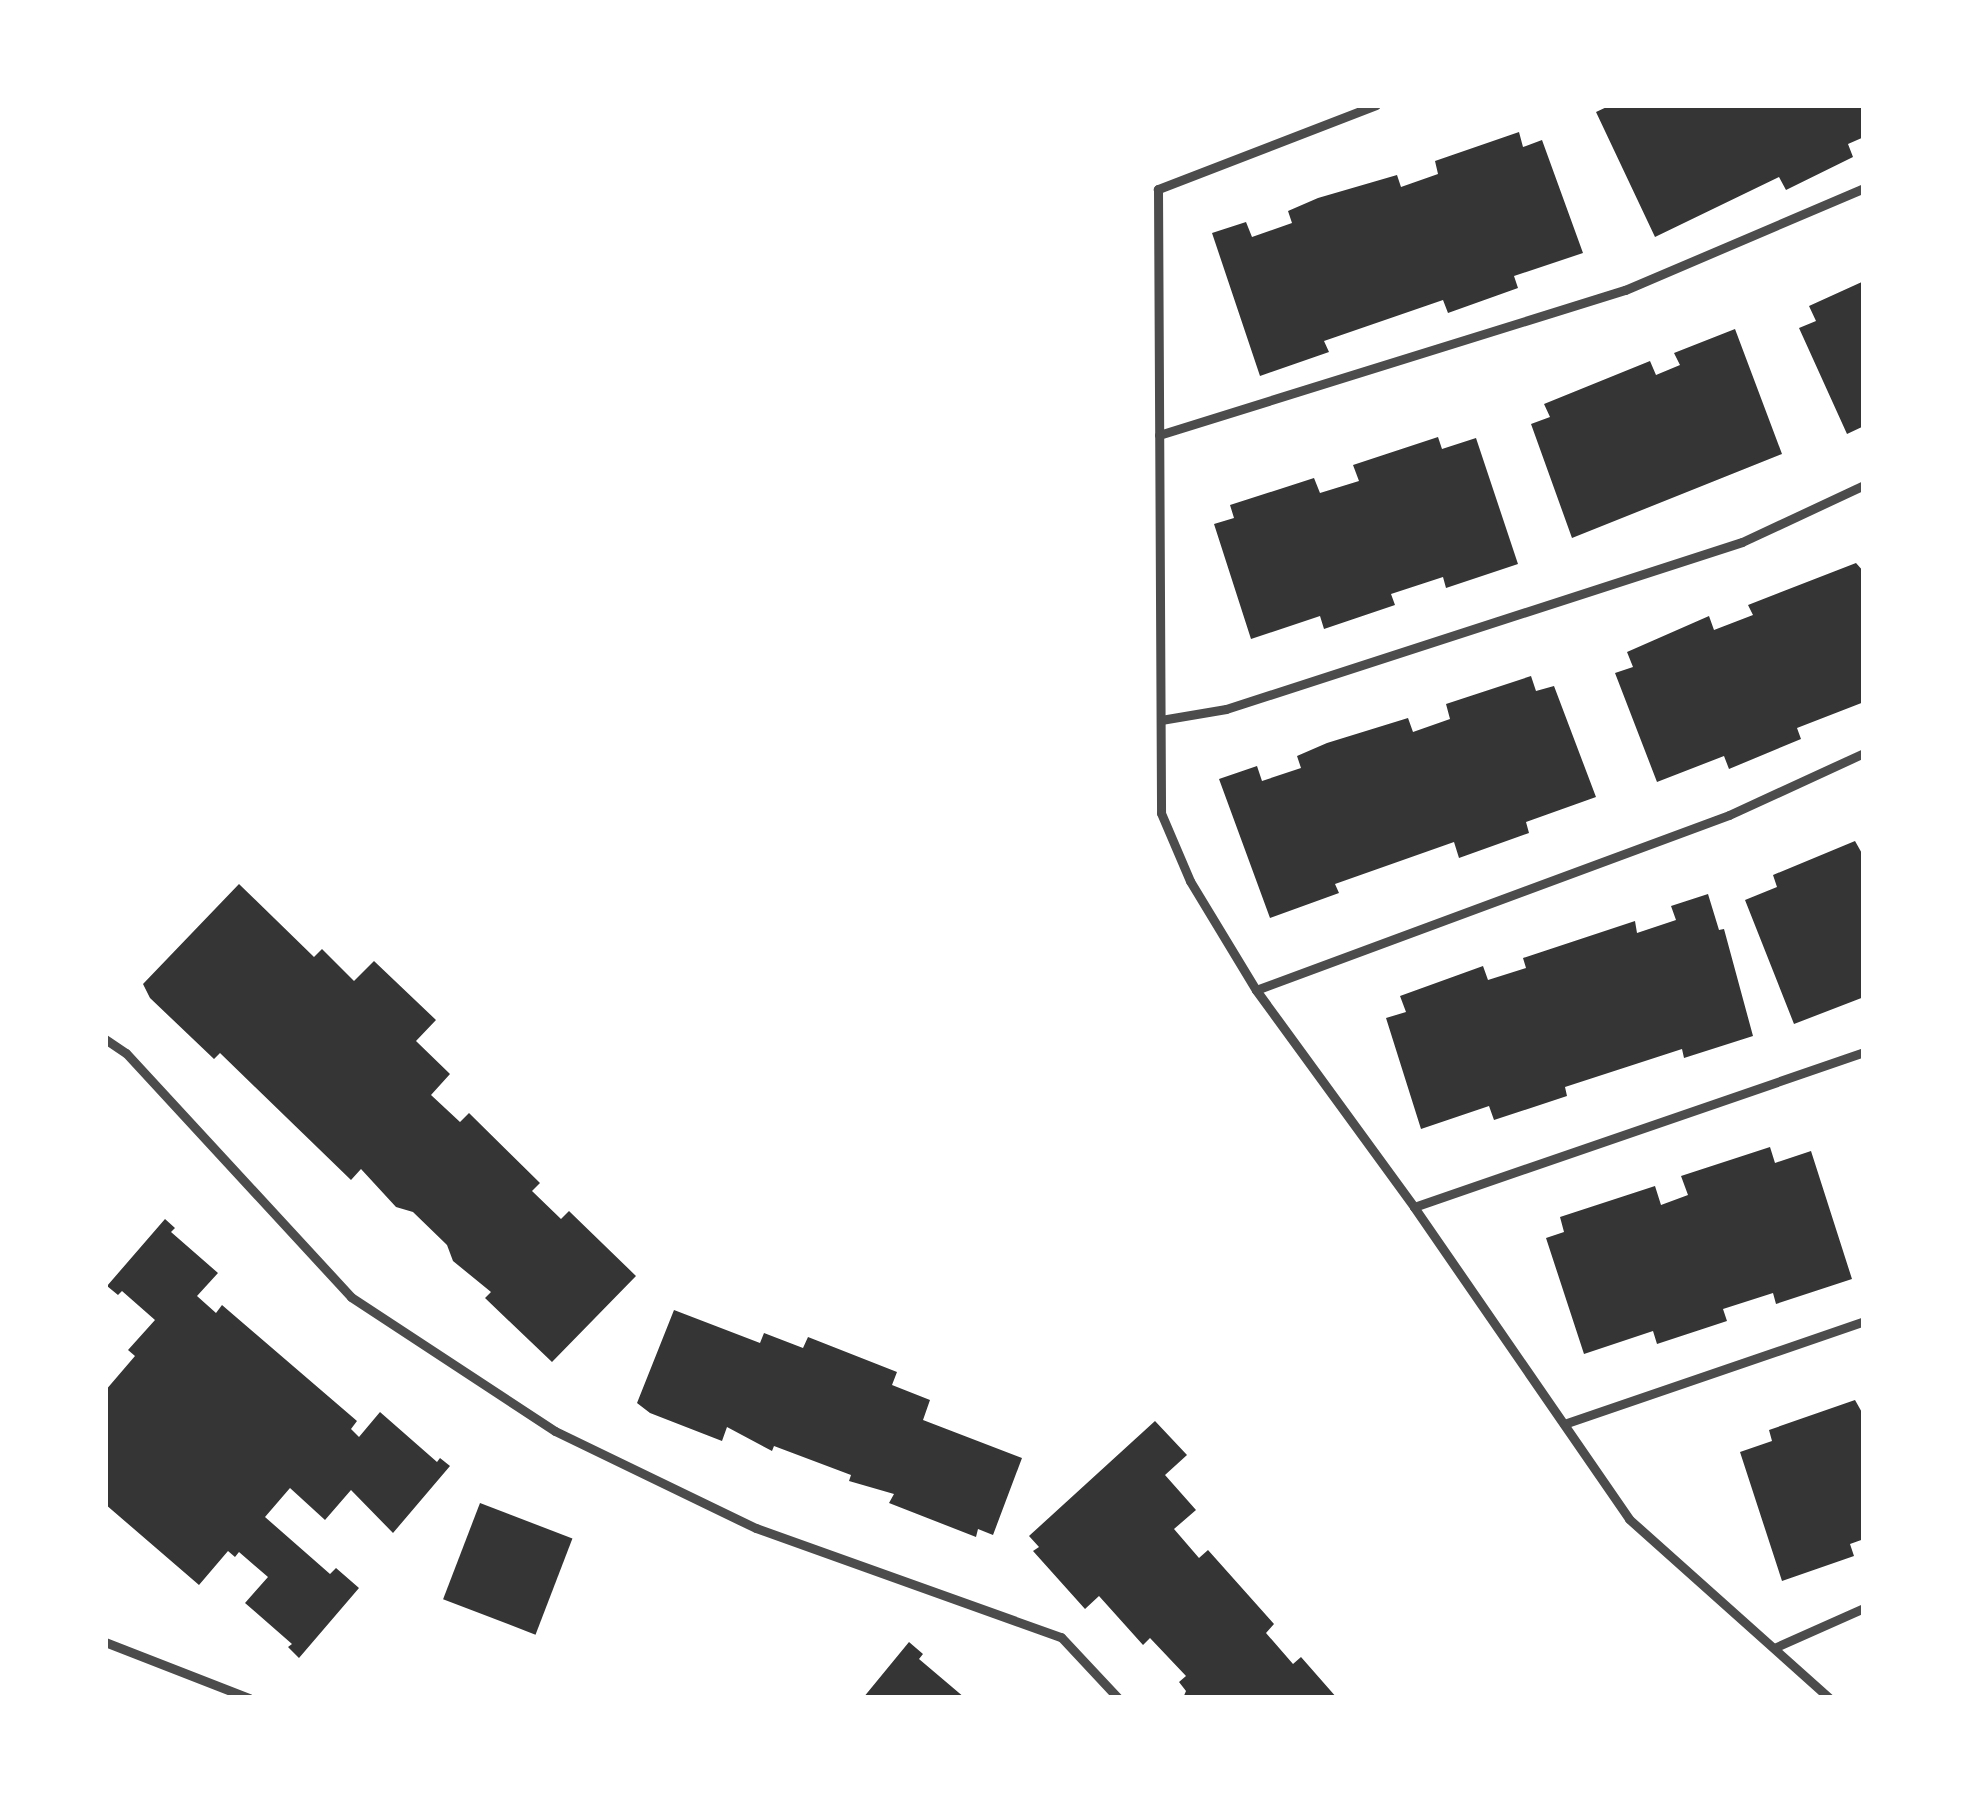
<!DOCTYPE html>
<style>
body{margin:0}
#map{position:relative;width:1969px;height:1803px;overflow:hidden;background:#fff;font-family:"Roboto Condensed",sans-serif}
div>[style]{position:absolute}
.building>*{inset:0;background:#353535;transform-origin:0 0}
.service>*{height:9px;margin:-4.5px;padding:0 4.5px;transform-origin:4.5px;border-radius:4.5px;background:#4c4c4c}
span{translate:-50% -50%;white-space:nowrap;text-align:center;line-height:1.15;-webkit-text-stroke:9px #fff;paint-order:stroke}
.frame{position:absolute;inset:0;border:108px solid #fff;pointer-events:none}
</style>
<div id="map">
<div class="building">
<i style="clip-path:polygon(1611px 105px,1864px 105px,1864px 137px,1848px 144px,1853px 157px,1786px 190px,1779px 177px,1655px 237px,1596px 112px)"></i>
<i style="clip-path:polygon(1519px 132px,1523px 147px,1542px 140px,1583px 253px,1514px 276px,1518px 288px,1448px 313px,1443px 300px,1324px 341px,1329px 352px,1260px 376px,1212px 233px,1246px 222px,1252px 237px,1292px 223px,1288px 211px,1318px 198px,1397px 175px,1401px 187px,1438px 174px,1435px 161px)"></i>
<i style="clip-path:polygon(1864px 281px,1864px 426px,1847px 434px,1799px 328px,1816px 321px,1809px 306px)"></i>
<i style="clip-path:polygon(1735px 329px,1782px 454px,1572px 538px,1531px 424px,1550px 417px,1544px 404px,1650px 361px,1656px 375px,1680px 365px,1674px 353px)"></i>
<i style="clip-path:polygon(1438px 437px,1442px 449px,1476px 438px,1518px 564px,1446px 588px,1443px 577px,1391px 594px,1395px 605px,1324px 629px,1320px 616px,1251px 639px,1214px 524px,1234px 518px,1230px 505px,1314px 478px,1320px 493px,1359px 481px,1353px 465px)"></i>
<i style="clip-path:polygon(1856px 563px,1864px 572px,1864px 702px,1797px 728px,1801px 739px,1729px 769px,1724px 756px,1657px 782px,1615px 673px,1633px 667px,1627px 652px,1709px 616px,1714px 630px,1753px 615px,1748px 605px)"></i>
<i style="clip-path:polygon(1531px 676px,1536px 691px,1554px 686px,1596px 797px,1526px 822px,1529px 833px,1459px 858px,1454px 842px,1335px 884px,1339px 893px,1270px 918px,1219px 779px,1257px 766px,1262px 781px,1301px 768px,1297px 756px,1327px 743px,1408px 718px,1413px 732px,1450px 719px,1446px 704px)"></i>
<i style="clip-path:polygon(1855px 841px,1864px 857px,1864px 997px,1794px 1024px,1745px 900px,1777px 887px,1773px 875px)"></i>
<i style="clip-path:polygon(239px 884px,314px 957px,322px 949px,354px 981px,374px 961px,436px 1020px,416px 1041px,450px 1074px,431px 1095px,460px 1122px,469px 1113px,540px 1183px,532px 1191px,561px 1219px,569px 1211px,636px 1276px,552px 1362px,485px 1298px,491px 1292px,453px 1261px,447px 1245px,413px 1212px,396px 1207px,361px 1169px,351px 1180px,220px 1053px,214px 1059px,150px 998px,143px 984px)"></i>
<i style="clip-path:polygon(1708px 894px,1719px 930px,1724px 929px,1753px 1036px,1684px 1058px,1682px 1049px,1565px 1087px,1567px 1096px,1494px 1120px,1489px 1106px,1421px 1129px,1386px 1018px,1406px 1012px,1400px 996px,1483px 966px,1488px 980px,1526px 968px,1523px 958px,1635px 921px,1637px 933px,1676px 920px,1671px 906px)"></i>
<i style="clip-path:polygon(1770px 1147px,1775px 1163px,1811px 1151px,1852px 1279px,1776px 1304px,1773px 1293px,1723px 1309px,1727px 1321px,1657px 1344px,1653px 1331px,1584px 1354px,1546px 1238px,1564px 1232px,1560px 1217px,1655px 1186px,1661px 1205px,1688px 1195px,1681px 1176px)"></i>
<i style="clip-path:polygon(165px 1219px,175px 1228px,171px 1232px,218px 1273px,197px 1296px,216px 1313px,222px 1305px,357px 1421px,351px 1429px,359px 1437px,380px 1412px,437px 1462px,440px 1458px,450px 1466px,393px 1533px,351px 1490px,325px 1520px,290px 1488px,265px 1517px,330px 1574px,336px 1568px,359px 1588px,299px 1658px,288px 1647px,292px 1644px,245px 1603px,268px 1577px,239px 1552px,235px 1557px,228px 1551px,199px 1585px,105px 1504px,105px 1391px,135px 1356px,128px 1350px,155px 1320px,122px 1291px,118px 1295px,107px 1286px)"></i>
<i style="clip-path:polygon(674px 1310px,760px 1343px,764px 1333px,803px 1348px,808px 1337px,897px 1372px,892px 1385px,930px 1400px,923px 1420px,1022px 1458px,993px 1535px,978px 1529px,976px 1537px,889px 1503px,894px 1494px,849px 1481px,851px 1475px,774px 1446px,772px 1451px,727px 1427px,722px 1441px,650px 1413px,637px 1403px)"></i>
<i style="clip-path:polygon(1855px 1400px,1864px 1416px,1864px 1539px,1850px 1544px,1854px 1556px,1782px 1581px,1740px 1452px,1772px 1441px,1769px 1430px)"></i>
<i style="clip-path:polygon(1155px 1421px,1187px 1455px,1165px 1475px,1196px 1510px,1174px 1529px,1199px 1558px,1208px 1550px,1274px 1624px,1266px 1633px,1293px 1664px,1301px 1657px,1337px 1698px,1183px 1698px,1186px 1691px,1179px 1682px,1186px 1676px,1150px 1638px,1143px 1645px,1099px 1596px,1085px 1609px,1033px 1551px,1039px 1547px,1029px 1536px)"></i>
<i style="left:480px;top:1503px;width:99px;height:103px;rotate:21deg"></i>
<i style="clip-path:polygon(909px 1642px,923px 1654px,919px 1659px,965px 1698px,863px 1698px)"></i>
</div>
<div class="service">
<i style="left:1376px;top:105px;width:234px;rotate:158.9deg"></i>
<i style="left:1158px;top:189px;width:624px;rotate:89.72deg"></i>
<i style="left:1161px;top:813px;width:74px;rotate:66.9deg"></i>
<i style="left:1190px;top:881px;width:127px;rotate:58.8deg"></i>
<i style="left:1256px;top:990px;width:268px;rotate:53.9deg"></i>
<i style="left:1414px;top:1207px;width:379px;rotate:55.4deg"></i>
<i style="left:1629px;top:1519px;width:268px;rotate:41.8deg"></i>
<i style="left:1159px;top:435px;width:488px;rotate:-17.3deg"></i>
<i style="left:1625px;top:290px;width:260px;rotate:-23.1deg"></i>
<i style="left:1161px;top:720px;width:66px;rotate:-9.6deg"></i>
<i style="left:1226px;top:709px;width:542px;rotate:-17.93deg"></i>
<i style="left:1742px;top:542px;width:135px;rotate:-25deg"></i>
<i style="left:1256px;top:990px;width:504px;rotate:-20.3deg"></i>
<i style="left:1729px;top:815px;width:149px;rotate:-24.7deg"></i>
<i style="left:105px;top:1039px;width:25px;rotate:34deg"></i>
<i style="left:126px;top:1053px;width:332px;rotate:47.3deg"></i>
<i style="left:351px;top:1297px;width:244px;rotate:33.3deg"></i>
<i style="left:555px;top:1431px;width:223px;rotate:25.8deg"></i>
<i style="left:756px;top:1528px;width:324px;rotate:19.7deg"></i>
<i style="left:1061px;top:1637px;width:83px;rotate:46.9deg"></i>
<i style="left:1414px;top:1207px;width:476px;rotate:-19deg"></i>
<i style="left:1564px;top:1424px;width:317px;rotate:-18.9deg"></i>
<i style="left:105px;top:1642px;width:155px;rotate:21.3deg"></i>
<i style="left:1774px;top:1648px;width:98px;rotate:-24deg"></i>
</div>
<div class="frame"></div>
</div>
